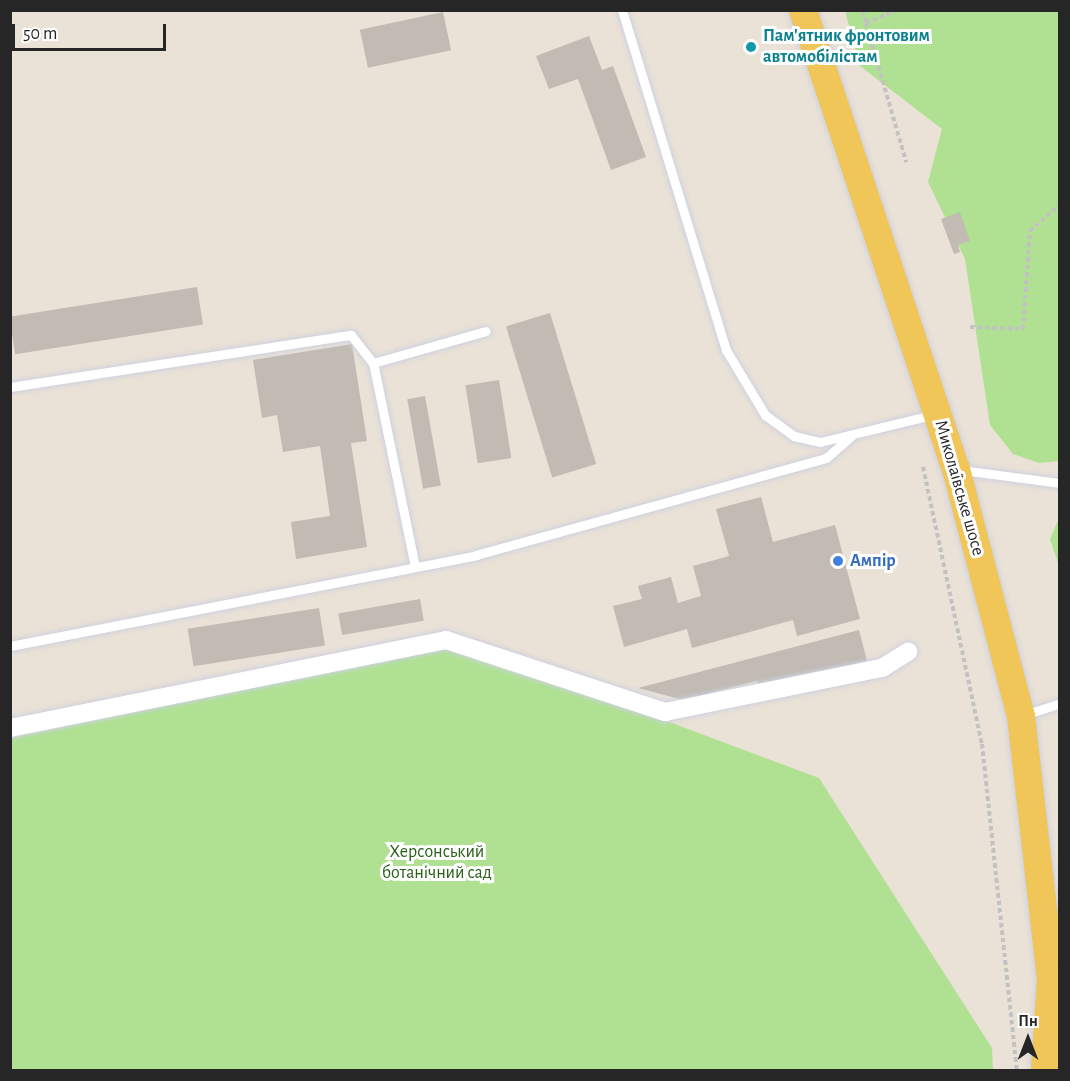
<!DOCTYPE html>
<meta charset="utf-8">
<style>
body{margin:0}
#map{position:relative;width:1070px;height:1081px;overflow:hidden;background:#eae1d7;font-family:"Alegreya Sans",sans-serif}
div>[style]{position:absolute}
.green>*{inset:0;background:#b0e193}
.building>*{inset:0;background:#c1bbb4;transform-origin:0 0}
.path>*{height:4px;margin-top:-2px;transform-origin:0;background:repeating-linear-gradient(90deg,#c2c2c2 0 4.5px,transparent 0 7.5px)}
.roads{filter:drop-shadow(0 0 2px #cdd1e0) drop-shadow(0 0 2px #cdd1e0)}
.service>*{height:9px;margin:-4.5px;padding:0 4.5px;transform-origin:4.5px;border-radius:4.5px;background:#fff}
.minor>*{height:18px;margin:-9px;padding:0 9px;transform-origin:9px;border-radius:9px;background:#fff}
.primary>*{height:28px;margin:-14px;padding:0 14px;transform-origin:14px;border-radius:14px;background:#efc657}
.dots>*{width:16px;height:16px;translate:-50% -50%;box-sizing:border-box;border:3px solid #fff;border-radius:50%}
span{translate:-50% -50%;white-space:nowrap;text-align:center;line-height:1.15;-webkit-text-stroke:6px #fff;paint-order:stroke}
.culture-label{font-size:18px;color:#0d838f;font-weight:700}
.left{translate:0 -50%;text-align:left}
.street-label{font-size:18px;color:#262626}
.shop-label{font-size:18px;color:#366cbe;font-weight:700}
.park-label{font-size:18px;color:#2a6119}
.frame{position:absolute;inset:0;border:12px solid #262626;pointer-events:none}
.north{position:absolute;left:998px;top:1009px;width:60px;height:60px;-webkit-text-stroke:4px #fff;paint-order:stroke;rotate:0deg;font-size:16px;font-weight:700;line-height:24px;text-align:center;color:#262626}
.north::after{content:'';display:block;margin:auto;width:21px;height:27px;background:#262626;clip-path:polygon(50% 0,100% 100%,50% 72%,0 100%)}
.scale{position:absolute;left:12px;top:24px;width:154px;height:27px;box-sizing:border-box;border:3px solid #262626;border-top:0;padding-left:8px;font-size:18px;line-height:21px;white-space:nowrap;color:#262626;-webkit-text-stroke:4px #fff;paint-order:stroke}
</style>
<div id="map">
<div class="green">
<i style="clip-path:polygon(845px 11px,1059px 11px,1059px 461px,1039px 463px,1013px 454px,990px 425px,965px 259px,928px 182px,942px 129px,860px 66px)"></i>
<i style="clip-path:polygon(1059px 518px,1059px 566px,1050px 539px)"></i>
<i style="clip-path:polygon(446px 648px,664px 720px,819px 778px,992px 1048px,993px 1070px,11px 1070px,10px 738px)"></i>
</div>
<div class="building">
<i style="left:443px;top:12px;width:39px;height:85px;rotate:78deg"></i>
<i style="clip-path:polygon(589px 36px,602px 70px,613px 66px,646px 157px,611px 170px,578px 79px,549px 89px,536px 56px)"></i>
<i style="clip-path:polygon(960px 212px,970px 241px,958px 245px,960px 252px,954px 254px,941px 219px)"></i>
<i style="left:197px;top:287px;width:38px;height:190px;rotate:81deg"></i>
<i style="left:550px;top:313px;width:158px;height:46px;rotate:73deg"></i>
<i style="clip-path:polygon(352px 344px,367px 441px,351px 443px,367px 547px,296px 559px,291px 522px,330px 516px,320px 446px,283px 452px,277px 415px,262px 418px,253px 360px)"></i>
<i style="left:499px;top:380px;width:79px;height:34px;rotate:81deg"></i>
<i style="left:425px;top:396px;width:91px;height:18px;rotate:80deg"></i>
<i style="clip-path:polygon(761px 497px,773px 542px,835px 525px,860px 619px,797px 636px,793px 620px,692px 648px,687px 629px,624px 647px,613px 606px,642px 599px,638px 586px,671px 577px,678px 603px,701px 596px,693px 566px,729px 556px,716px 509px)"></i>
<i style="left:420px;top:599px;width:22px;height:83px;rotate:80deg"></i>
<i style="left:319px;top:608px;width:38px;height:133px;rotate:81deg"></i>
<i style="clip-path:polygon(859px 630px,867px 661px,759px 689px,757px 681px,683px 700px,638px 688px)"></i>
</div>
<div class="path">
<i style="left:863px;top:10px;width:13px;rotate:77deg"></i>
<i style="left:898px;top:10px;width:35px;rotate:158deg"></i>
<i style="left:866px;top:23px;width:145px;rotate:73.9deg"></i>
<i style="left:970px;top:327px;width:53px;rotate:2.2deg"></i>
<i style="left:1023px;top:329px;width:98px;rotate:-85.9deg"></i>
<i style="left:1030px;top:231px;width:40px;rotate:-42deg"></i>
<i style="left:923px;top:467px;width:283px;rotate:78deg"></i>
<i style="left:982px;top:744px;width:328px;rotate:83.9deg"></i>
</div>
<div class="roads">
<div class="service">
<i style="left:622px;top:10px;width:356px;rotate:73deg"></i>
<i style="left:726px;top:350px;width:76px;rotate:59deg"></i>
<i style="left:765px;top:415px;width:36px;rotate:36deg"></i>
<i style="left:794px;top:436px;width:27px;rotate:13deg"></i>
<i style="left:820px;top:442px;width:119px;rotate:-13.6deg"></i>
<i style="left:10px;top:387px;width:345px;rotate:-8.7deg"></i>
<i style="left:351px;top:335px;width:36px;rotate:52deg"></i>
<i style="left:961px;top:470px;width:100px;rotate:7.5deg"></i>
<i style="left:415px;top:567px;width:208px;rotate:-101.6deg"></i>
<i style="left:373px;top:363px;width:117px;rotate:-15.8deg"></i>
<i style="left:10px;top:646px;width:475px;rotate:-11deg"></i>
<i style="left:476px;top:555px;width:363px;rotate:-15.5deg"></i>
<i style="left:826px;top:458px;width:33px;rotate:-41deg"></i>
<i style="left:1024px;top:715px;width:38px;rotate:-18deg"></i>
</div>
<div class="minor">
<i style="left:10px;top:728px;width:445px;rotate:-11.4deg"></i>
<i style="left:446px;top:640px;width:231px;rotate:18.2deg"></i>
<i style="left:665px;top:712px;width:221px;rotate:-11.5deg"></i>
<i style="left:882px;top:668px;width:31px;rotate:-32deg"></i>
</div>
<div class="primary">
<i style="left:803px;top:10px;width:484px;rotate:71.6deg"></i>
<i style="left:956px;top:469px;width:255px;rotate:75.3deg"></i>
<i style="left:1021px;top:716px;width:265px;rotate:83.5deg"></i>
<i style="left:1051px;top:979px;width:91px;rotate:93.8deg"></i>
</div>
</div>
<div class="dots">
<i style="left:751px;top:47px;background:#0f9aa8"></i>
<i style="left:838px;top:561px;background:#3f7fe0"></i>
</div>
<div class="culture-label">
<span class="left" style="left:763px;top:47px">Пам'ятник фронтовим<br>автомобілістам</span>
</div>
<div class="street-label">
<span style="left:959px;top:488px;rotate:74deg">Миколаївське шосе</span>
</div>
<div class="shop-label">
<span class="left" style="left:850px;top:561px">Ампір</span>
</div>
<div class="park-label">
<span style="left:437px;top:863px">Херсонський<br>ботанічний сад</span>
</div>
<div class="frame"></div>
<div class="north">Пн</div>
<div class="scale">50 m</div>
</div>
